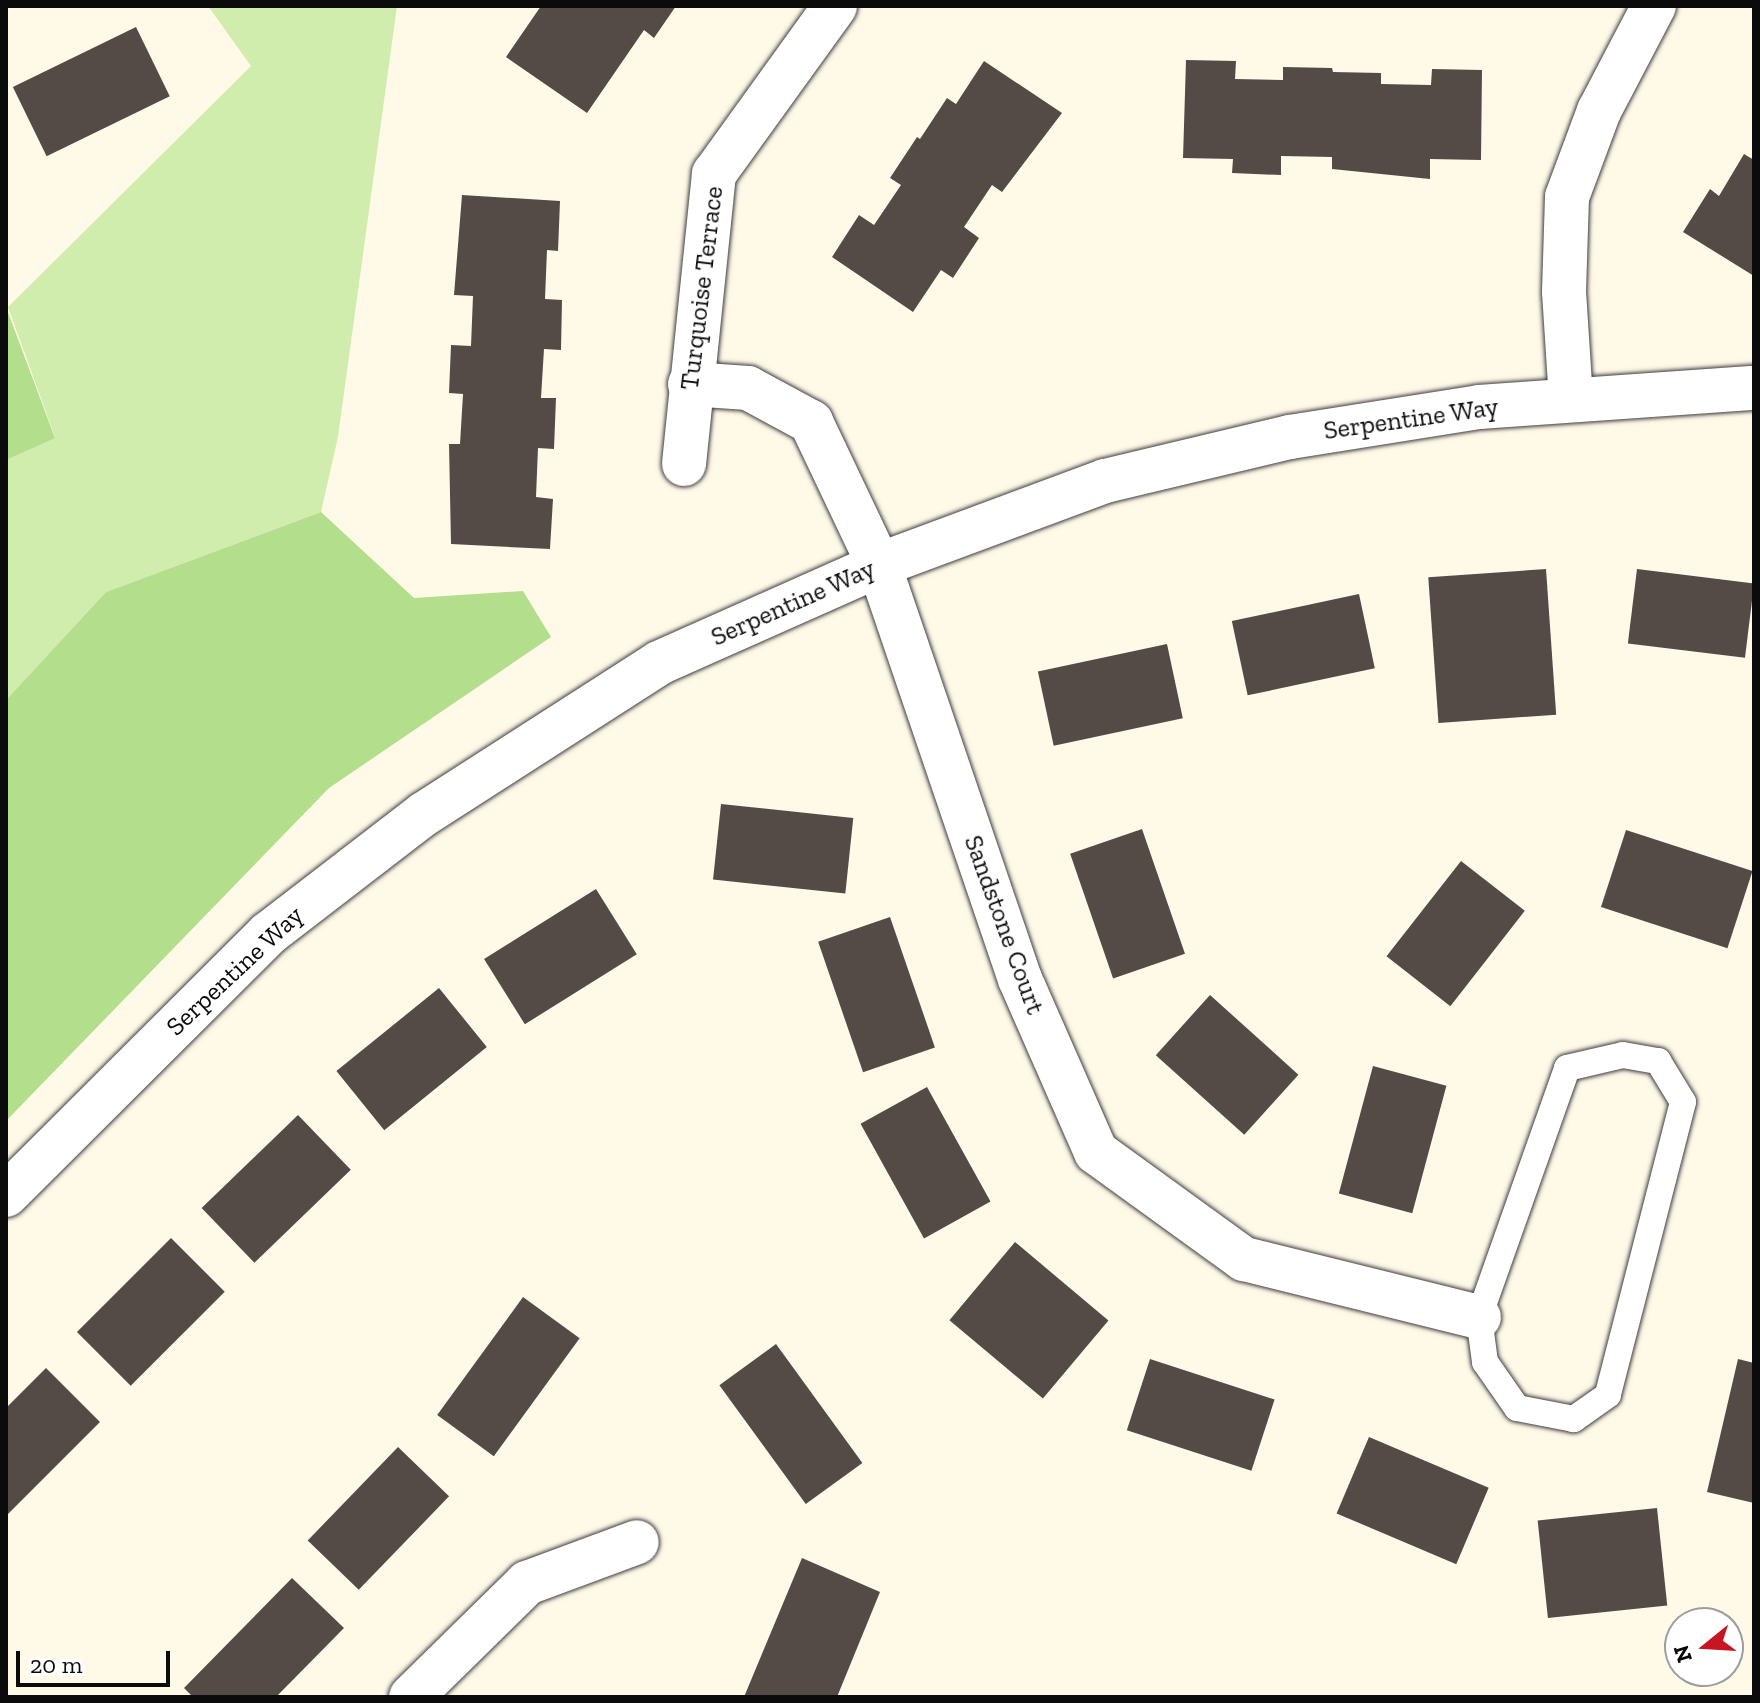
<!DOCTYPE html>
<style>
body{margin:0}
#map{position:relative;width:1760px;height:1703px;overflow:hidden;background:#fffae8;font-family:"Zilla Slab",serif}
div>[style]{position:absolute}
.green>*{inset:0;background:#d0edae}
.forest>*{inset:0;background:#b3df8c}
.building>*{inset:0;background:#544b46;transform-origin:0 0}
.roads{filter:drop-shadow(0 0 2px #3e3e3e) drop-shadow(0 0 2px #3e3e3e)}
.service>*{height:26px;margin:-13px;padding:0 13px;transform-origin:13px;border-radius:13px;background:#fff}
.minor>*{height:44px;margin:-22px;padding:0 22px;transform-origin:22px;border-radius:22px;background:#fff}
span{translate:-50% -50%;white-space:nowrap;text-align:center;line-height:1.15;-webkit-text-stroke:8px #fff;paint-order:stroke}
.street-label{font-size:26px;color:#0b0b0b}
.frame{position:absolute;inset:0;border:8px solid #0b0b0b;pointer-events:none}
.north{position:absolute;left:1664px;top:1607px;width:80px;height:80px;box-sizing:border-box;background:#fff;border:2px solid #9d9d9d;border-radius:50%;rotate:252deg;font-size:22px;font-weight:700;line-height:32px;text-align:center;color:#0b0b0b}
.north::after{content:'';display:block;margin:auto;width:28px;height:36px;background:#c71621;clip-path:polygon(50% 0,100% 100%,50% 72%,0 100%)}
.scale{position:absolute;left:16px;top:1651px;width:154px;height:36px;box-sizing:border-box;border:4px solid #0b0b0b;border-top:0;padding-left:10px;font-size:24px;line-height:28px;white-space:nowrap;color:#0b0b0b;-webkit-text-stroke:6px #fff;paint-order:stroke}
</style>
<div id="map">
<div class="green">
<i style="clip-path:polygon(208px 6px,397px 6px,338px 437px,321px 512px,106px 592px,6px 700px,6px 460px,55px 437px,8px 307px,251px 66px)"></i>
</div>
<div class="forest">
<i style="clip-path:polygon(6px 307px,55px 438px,6px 460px)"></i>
<i style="clip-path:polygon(321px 512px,414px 598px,523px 591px,551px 637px,329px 788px,6px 1121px,6px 700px,106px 592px)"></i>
</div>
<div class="building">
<i style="clip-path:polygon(541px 6px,676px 6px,654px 38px,644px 30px,587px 113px,506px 57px)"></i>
<i style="left:136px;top:27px;width:77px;height:137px;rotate:64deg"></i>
<i style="clip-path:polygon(1186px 60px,1236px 61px,1235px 79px,1283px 80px,1283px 67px,1332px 68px,1333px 72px,1381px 73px,1381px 84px,1431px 85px,1432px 69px,1482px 70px,1481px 160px,1430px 159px,1430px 179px,1332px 169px,1332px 157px,1281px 156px,1281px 175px,1232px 173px,1233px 159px,1183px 158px)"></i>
<i style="clip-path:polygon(984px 61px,1062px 113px,1002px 192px,992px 185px,964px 227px,979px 238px,953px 278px,941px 270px,913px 312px,832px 257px,859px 215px,874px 225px,901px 185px,890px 178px,917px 137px,920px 139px,947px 98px,956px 104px)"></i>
<i style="clip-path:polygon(1744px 154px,1754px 160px,1754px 276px,1683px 232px,1710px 189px,1719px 196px)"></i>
<i style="clip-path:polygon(462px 195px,560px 201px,558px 251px,547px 250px,545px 299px,562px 300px,561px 350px,544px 349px,541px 398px,556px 398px,554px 449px,538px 448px,536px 497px,553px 499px,550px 549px,451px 544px,449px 444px,460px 444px,463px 394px,449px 393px,451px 345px,471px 346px,473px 296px,454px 295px)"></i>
<i style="left:1546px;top:569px;width:146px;height:118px;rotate:86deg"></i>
<i style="left:1637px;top:569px;width:118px;height:75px;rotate:7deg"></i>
<i style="left:1359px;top:594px;width:76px;height:130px;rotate:78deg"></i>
<i style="left:1167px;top:644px;width:76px;height:132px;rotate:78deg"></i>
<i style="left:721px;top:804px;width:133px;height:76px;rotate:6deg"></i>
<i style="left:1142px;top:829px;width:132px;height:76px;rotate:71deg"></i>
<i style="left:1626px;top:830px;width:133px;height:81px;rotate:18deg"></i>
<i style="left:1461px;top:861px;width:81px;height:121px;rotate:38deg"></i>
<i style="left:596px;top:889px;width:77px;height:132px;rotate:58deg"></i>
<i style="left:890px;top:917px;width:138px;height:76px;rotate:71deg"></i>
<i style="left:439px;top:988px;width:76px;height:132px;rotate:51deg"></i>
<i style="left:1210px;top:995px;width:119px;height:81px;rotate:42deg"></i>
<i style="left:1373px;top:1066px;width:76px;height:132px;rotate:15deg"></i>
<i style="left:927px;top:1087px;width:131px;height:76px;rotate:61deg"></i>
<i style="left:298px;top:1115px;width:76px;height:134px;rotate:46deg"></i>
<i style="left:171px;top:1238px;width:76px;height:133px;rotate:45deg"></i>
<i style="left:1015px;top:1242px;width:122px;height:102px;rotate:40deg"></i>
<i style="left:523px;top:1297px;width:70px;height:146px;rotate:36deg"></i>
<i style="left:776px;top:1344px;width:147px;height:70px;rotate:54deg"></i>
<i style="left:1150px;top:1359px;width:131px;height:75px;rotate:18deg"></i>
<i style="clip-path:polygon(1738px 1359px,1754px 1363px,1754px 1503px,1707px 1492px)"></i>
<i style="clip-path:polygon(46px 1368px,100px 1422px,6px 1516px,6px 1408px)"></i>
<i style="left:1369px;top:1437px;width:130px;height:83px;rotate:23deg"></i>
<i style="left:398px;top:1447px;width:71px;height:130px;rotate:44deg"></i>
<i style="left:1657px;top:1508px;width:98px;height:120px;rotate:84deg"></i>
<i style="clip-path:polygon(802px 1558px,880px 1592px,837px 1697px,744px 1697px)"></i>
<i style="clip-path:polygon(292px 1578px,344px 1628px,276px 1697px,193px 1697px,184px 1688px)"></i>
</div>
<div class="roads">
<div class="service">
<i style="left:1623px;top:1055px;width:36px;rotate:10deg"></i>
<i style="left:1658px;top:1061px;width:48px;rotate:58.6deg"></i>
<i style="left:1683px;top:1102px;width:302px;rotate:104.4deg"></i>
<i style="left:1608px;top:1395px;width:42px;rotate:144.8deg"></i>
<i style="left:1574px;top:1419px;width:58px;rotate:-169.1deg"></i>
<i style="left:1517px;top:1408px;width:56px;rotate:-124.8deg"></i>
<i style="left:1485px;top:1362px;width:45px;rotate:-97.6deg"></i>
<i style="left:1479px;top:1317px;width:264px;rotate:-70.5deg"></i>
<i style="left:1567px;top:1068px;width:57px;rotate:-13.1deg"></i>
</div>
<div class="minor">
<i style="left:690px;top:384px;width:58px;rotate:3.9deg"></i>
<i style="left:748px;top:388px;width:72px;rotate:28.4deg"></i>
<i style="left:811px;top:422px;width:158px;rotate:64.6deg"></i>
<i style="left:879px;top:565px;width:437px;rotate:71.2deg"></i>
<i style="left:1020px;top:979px;width:189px;rotate:66.3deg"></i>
<i style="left:1096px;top:1152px;width:183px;rotate:35.9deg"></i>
<i style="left:1244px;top:1259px;width:242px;rotate:13.9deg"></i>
<i style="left:1571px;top:400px;width:108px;rotate:-93.7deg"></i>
<i style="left:1564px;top:292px;width:95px;rotate:-88.2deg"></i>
<i style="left:1567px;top:197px;width:92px;rotate:-69.6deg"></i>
<i style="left:1599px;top:111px;width:119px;rotate:-62.4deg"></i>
<i style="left:684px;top:464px;width:292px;rotate:-84.1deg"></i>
<i style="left:714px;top:174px;width:207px;rotate:-54.2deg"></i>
<i style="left:6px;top:1195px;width:370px;rotate:-44.9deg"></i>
<i style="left:268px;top:934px;width:197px;rotate:-37.6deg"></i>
<i style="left:424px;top:814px;width:279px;rotate:-32.7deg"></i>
<i style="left:659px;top:663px;width:241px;rotate:-24deg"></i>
<i style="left:879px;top:565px;width:241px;rotate:-20.4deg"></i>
<i style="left:1105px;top:481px;width:190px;rotate:-13.4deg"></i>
<i style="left:1290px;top:437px;width:191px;rotate:-9deg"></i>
<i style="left:1479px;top:407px;width:276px;rotate:-4deg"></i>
<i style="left:411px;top:1697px;width:163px;rotate:-44.5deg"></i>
<i style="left:527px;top:1583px;width:117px;rotate:-20.4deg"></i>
</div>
</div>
<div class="street-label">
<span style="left:702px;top:288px;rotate:-83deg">Turquoise Terrace</span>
<span style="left:1411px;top:419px;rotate:-8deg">Serpentine Way</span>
<span style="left:793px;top:603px;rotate:-24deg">Serpentine Way</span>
<span style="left:1004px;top:925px;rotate:70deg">Sandstone Court</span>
<span style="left:235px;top:971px;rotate:-43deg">Serpentine Way</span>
</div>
<div class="frame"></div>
<div class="north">N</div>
<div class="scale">20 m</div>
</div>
